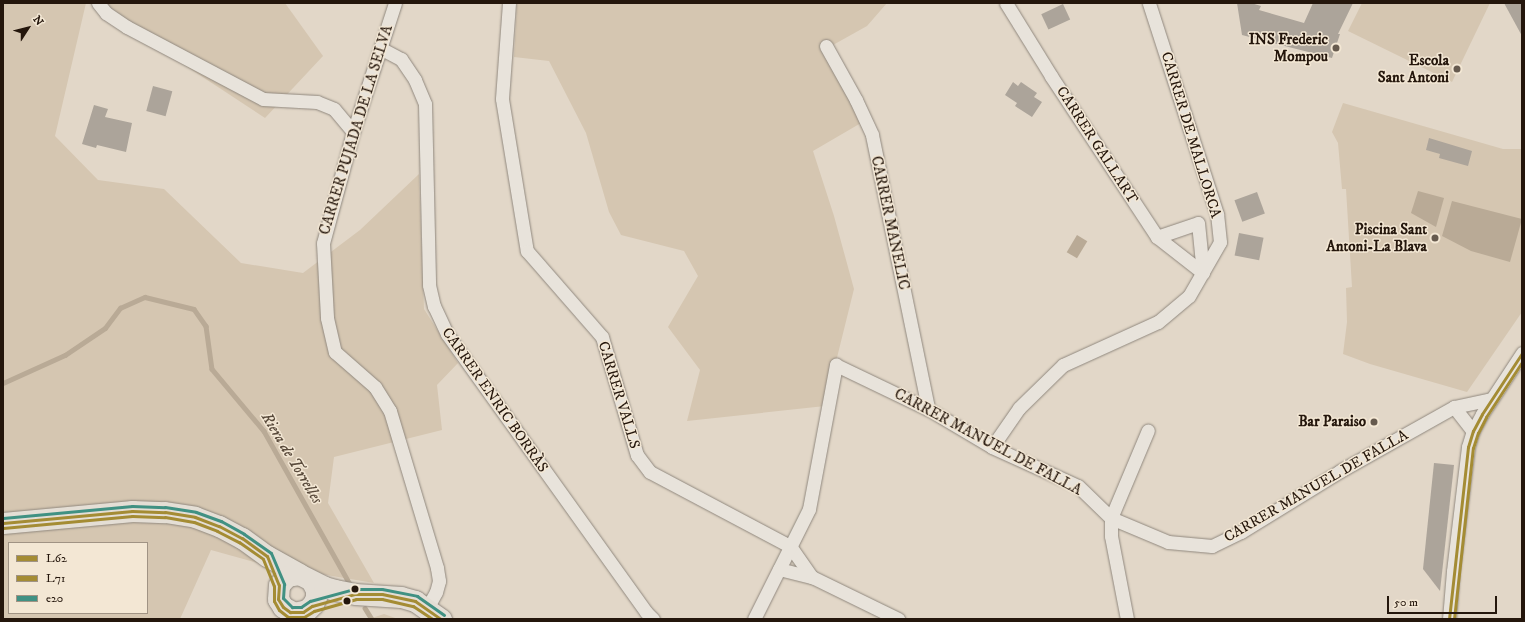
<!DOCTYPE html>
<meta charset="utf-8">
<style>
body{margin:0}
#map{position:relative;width:1525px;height:622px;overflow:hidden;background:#e2d7c8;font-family:"IM FELL DW Pica",serif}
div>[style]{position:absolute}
.green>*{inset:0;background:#d5c6b1}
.water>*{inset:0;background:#b9aa96;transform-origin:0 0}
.stream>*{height:4.5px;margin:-2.25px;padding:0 2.25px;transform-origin:2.25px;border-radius:2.25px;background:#b9aa96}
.building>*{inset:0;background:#aca49a;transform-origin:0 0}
.roads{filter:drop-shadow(0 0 1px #90887e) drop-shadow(0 0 1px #90887e)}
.street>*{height:13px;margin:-6.5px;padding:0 6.5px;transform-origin:6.5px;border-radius:6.5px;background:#e8e3db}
.primary>*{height:21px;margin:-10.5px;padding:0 10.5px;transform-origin:10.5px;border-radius:10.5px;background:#e4ded5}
.bus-1>*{height:3px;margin:-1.5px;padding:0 1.5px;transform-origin:1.5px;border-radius:1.5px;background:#a48c34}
.bus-2>*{height:3px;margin:-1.5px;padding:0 1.5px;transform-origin:1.5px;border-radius:1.5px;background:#a48c34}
.bus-3>*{height:3px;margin:-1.5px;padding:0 1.5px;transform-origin:1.5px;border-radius:1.5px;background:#409183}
.bus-4>*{height:3px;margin:-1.5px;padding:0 1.5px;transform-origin:1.5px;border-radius:1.5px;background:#a48c34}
.bus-5>*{height:3px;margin:-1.5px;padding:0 1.5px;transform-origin:1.5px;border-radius:1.5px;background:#a48c34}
.dots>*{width:11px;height:11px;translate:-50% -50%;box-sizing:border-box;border:2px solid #f3e7d4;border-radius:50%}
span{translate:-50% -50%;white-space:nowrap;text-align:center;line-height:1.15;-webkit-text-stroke:3px #f3e7d4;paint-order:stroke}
.poi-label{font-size:15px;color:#24160c;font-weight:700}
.right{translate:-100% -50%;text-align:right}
.street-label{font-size:15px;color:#24160c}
.water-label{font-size:16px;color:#594a3b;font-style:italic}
.frame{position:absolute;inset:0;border:4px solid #24160c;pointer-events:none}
.legend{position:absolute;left:8px;top:542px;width:140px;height:72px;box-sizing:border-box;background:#f3e7d4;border:1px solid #a09384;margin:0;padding:5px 7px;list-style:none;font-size:12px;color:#24160c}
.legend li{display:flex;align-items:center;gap:8px;height:20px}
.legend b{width:20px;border:1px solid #a09384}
.north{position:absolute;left:8px;top:8px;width:40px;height:40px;-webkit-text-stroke:3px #f3e7d4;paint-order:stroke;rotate:54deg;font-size:11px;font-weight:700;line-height:16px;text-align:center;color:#24160c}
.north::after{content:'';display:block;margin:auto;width:14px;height:18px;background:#24160c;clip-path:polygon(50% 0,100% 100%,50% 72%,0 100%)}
.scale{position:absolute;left:1387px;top:596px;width:110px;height:18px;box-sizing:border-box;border:2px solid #24160c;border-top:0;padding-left:5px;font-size:12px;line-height:14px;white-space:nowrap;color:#24160c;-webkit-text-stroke:3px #f3e7d4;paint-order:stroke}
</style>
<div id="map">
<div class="green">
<i style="clip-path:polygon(evenodd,3px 3px,86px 3px,55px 136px,98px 180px,164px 189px,241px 263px,303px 273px,360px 230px,419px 174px,424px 309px,458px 363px,437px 385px,442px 430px,334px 457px,328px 503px,374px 583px,261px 564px,211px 550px,180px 619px,3px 619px,3px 3px,9px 543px,147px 543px,147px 613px,9px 613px,9px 543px)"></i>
<i style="clip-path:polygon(90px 3px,285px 3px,323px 56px,265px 118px)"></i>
<i style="clip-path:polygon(517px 3px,887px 3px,867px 26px,824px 50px,861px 123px,813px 151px,834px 216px,854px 289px,825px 406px,687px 421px,700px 370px,668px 327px,698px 276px,684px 251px,621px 235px,609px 212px,586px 133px,549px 61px,514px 57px)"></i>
<i style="clip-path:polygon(1362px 3px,1490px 3px,1452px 82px,1348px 31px)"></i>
<i style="clip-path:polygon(1343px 103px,1503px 149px,1522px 149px,1522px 312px,1467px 392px,1370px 364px,1343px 354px,1347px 322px,1346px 288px,1352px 287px,1346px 189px,1342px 189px,1338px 143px,1332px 132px)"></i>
<i style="clip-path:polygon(384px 614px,398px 619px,369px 619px)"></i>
</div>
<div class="water">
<i style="clip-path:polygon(1418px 191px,1444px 198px,1436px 227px,1411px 213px)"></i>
<i style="clip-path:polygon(1452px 201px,1522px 219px,1510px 262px,1471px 251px,1442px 236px)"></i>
<i style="left:1077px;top:235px;width:12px;height:20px;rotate:31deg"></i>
</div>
<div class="stream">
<i style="left:3px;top:383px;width:68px;rotate:-24.3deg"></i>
<i style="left:65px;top:355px;width:48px;rotate:-34deg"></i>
<i style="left:105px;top:328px;width:25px;rotate:-53deg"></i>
<i style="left:120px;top:308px;width:27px;rotate:-24deg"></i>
<i style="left:145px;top:297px;width:50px;rotate:13.8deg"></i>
<i style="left:194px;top:309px;width:21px;rotate:55deg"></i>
<i style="left:206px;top:326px;width:43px;rotate:82.1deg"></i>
<i style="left:212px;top:369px;width:81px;rotate:50deg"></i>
<i style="left:264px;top:431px;width:176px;rotate:60.7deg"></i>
<i style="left:365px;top:608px;width:13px;rotate:58deg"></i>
</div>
<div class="building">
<i style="clip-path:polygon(1237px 3px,1251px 3px,1261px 6px,1259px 10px,1304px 23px,1313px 3px,1353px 3px,1338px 34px,1340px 34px,1332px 58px,1242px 35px)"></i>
<i style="clip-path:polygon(1504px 3px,1522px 3px,1522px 36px)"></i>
<i style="left:1063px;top:4px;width:17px;height:24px;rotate:65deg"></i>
<i style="clip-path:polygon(1013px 82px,1018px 86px,1021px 82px,1037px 93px,1034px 97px,1042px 102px,1032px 117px,1015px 106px,1017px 103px,1005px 95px)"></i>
<i style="left:153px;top:86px;width:20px;height:26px;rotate:15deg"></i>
<i style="clip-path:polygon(94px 105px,108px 109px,105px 117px,132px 123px,126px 152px,97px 145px,96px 148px,82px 144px)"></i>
<i style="clip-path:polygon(1429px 138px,1472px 151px,1468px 166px,1439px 158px,1440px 154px,1426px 150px)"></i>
<i style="left:1257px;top:192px;width:23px;height:24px;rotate:70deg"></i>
<i style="left:1239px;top:233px;width:25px;height:23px;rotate:11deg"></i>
<i style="clip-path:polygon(1434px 463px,1454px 465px,1440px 591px,1423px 569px)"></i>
</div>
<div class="roads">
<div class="street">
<i style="left:98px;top:3px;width:13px;rotate:51deg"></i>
<i style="left:106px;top:13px;width:25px;rotate:34deg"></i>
<i style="left:127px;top:27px;width:154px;rotate:27.9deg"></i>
<i style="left:263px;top:99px;width:54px;rotate:3.2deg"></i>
<i style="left:317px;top:102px;width:18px;rotate:22deg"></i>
<i style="left:334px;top:109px;width:30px;rotate:50deg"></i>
<i style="left:395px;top:3px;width:136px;rotate:108deg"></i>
<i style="left:353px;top:132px;width:115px;rotate:105.1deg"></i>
<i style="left:323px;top:243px;width:75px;rotate:86.9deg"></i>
<i style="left:327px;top:318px;width:35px;rotate:77deg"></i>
<i style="left:335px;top:352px;width:53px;rotate:41.2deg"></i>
<i style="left:375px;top:387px;width:28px;rotate:58deg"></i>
<i style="left:390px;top:411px;width:164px;rotate:73.3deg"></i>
<i style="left:437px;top:568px;width:13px;rotate:81deg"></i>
<i style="left:439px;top:581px;width:11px;rotate:105deg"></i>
<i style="left:436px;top:592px;width:18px;rotate:119deg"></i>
<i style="left:509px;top:3px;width:96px;rotate:94.2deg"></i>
<i style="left:502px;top:99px;width:154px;rotate:80.7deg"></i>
<i style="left:527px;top:251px;width:114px;rotate:48.9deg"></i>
<i style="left:602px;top:337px;width:123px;rotate:73.5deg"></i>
<i style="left:637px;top:455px;width:21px;rotate:53deg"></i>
<i style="left:650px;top:472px;width:158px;rotate:27.9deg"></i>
<i style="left:790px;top:546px;width:38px;rotate:55deg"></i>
<i style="left:1006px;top:3px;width:86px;rotate:58.3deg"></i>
<i style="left:1051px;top:76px;width:193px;rotate:56.6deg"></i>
<i style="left:1157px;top:237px;width:58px;rotate:38deg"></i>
<i style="left:826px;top:46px;width:62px;rotate:60.9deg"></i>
<i style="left:856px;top:100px;width:38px;rotate:65deg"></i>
<i style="left:872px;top:135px;width:280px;rotate:78.4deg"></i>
<i style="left:380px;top:48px;width:24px;rotate:28deg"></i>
<i style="left:401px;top:59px;width:25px;rotate:56deg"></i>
<i style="left:415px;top:80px;width:26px;rotate:67deg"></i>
<i style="left:425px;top:104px;width:181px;rotate:88.7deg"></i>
<i style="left:429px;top:285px;width:22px;rotate:77deg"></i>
<i style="left:434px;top:306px;width:31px;rotate:65deg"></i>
<i style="left:447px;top:334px;width:342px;rotate:54.4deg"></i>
<i style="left:646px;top:612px;width:10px;rotate:45deg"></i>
<i style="left:1157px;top:237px;width:43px;rotate:-18.9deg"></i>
<i style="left:1198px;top:223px;width:50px;rotate:84.3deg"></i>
<i style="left:1454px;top:407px;width:31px;rotate:52deg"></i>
<i style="left:992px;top:447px;width:47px;rotate:-55.3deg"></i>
<i style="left:1019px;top:408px;width:62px;rotate:-44.3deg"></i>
<i style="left:1063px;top:365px;width:104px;rotate:-24.4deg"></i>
<i style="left:1158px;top:322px;width:40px;rotate:-40deg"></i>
<i style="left:1189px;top:296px;width:62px;rotate:-60.1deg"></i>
<i style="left:1220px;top:242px;width:28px;rotate:-96deg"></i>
<i style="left:1217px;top:214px;width:222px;rotate:-107.9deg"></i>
<i style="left:779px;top:569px;width:34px;rotate:14deg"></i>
<i style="left:812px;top:577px;width:96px;rotate:26deg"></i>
<i style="left:754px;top:619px;width:123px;rotate:-63.4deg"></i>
<i style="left:809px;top:509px;width:147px;rotate:-79.4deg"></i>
<i style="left:836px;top:365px;width:102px;rotate:25.6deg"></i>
<i style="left:928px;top:409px;width:74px;rotate:30.7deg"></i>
<i style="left:992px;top:447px;width:94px;rotate:24.4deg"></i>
<i style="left:1078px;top:486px;width:46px;rotate:44.1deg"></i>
<i style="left:1111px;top:518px;width:62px;rotate:22.8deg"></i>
<i style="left:1168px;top:542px;width:44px;rotate:5.2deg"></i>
<i style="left:1212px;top:546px;width:32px;rotate:-26deg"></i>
<i style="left:1241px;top:532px;width:116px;rotate:-31.6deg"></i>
<i style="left:1340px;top:471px;width:131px;rotate:-29.3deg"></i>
<i style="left:1454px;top:407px;width:38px;rotate:-12deg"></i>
<i style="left:1127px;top:619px;width:85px;rotate:-100.9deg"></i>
<i style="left:1111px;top:536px;width:18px;rotate:-90deg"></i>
<i style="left:1111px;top:518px;width:95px;rotate:-67.2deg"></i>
<i style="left:1449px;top:619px;width:48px;rotate:-85.2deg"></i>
<i style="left:1453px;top:571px;width:125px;rotate:-83.1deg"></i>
<i style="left:1468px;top:447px;width:17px;rotate:-73deg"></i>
<i style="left:1473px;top:431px;width:19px;rotate:-62deg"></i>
<i style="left:1482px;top:414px;width:73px;rotate:-56.7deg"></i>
</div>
<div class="primary">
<i style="left:3px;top:523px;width:130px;rotate:-5.3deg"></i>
<i style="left:132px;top:511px;width:33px;rotate:2deg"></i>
<i style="left:165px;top:512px;width:30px;rotate:9deg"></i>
<i style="left:195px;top:517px;width:26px;rotate:21deg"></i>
<i style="left:219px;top:526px;width:26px;rotate:28deg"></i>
<i style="left:242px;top:538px;width:31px;rotate:36deg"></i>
<i style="left:267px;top:556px;width:37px;rotate:29deg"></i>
<i style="left:312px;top:582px;width:9px;rotate:63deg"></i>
<i style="left:316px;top:590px;width:7px;rotate:90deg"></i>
<i style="left:316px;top:597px;width:8px;rotate:113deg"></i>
<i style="left:313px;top:604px;width:8px;rotate:135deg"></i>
<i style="left:307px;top:610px;width:13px;rotate:167deg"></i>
<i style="left:294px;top:613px;width:13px;rotate:-151deg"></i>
<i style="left:283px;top:607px;width:9px;rotate:-122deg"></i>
<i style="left:278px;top:599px;width:14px;rotate:-86deg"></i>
<i style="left:279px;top:585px;width:12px;rotate:-48deg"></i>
<i style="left:287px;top:576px;width:12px;rotate:-9deg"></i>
<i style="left:299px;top:574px;width:28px;rotate:27deg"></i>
<i style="left:324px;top:587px;width:11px;rotate:15deg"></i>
<i style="left:335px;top:590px;width:20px;rotate:11deg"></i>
<i style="left:355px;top:594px;width:46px;rotate:3.7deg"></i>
<i style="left:401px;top:597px;width:15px;rotate:16deg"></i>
<i style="left:415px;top:601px;width:32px;rotate:35deg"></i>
</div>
</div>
<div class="bus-1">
<i style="left:3px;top:523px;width:130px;rotate:-5.3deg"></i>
<i style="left:132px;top:511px;width:33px;rotate:2deg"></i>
<i style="left:165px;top:512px;width:30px;rotate:9deg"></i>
<i style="left:195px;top:517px;width:26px;rotate:21deg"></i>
<i style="left:219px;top:526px;width:26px;rotate:28deg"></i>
<i style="left:242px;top:538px;width:31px;rotate:36deg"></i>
<i style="left:267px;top:556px;width:31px;rotate:68deg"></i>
<i style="left:279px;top:585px;width:14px;rotate:94deg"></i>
<i style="left:278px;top:599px;width:9px;rotate:58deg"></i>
<i style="left:283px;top:607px;width:9px;rotate:36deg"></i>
<i style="left:290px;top:612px;width:13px"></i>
<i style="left:303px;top:612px;width:11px;rotate:-34deg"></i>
<i style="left:312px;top:606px;width:45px;rotate:-15.6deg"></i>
<i style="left:355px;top:594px;width:27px"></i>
<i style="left:382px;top:594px;width:34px;rotate:12deg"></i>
<i style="left:415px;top:601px;width:32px;rotate:35deg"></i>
</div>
<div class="bus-2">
<i style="left:3px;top:528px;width:130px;rotate:-5.3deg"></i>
<i style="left:132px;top:516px;width:33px;rotate:2deg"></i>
<i style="left:165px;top:517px;width:29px;rotate:10deg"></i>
<i style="left:194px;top:522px;width:25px;rotate:21deg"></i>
<i style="left:217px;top:531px;width:25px;rotate:27deg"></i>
<i style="left:239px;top:542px;width:29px;rotate:35deg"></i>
<i style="left:263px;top:559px;width:29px;rotate:68deg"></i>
<i style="left:274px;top:586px;width:15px;rotate:90deg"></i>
<i style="left:274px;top:601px;width:10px;rotate:61deg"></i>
<i style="left:279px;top:610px;width:11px;rotate:38deg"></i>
<i style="left:288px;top:617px;width:16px"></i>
<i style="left:304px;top:617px;width:12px;rotate:-31deg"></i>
<i style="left:314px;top:611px;width:44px;rotate:-15.9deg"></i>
<i style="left:356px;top:599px;width:26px"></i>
<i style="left:382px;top:599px;width:32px;rotate:13deg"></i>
<i style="left:413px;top:606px;width:23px;rotate:34deg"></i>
</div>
<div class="bus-3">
<i style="left:3px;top:518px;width:130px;rotate:-5.3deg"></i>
<i style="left:132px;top:506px;width:33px;rotate:2deg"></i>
<i style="left:165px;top:507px;width:31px;rotate:9deg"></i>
<i style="left:196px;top:512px;width:27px;rotate:20deg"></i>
<i style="left:221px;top:521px;width:26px;rotate:29deg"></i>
<i style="left:244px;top:534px;width:33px;rotate:35deg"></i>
<i style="left:271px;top:553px;width:34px;rotate:67deg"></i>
<i style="left:284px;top:584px;width:14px;rotate:94deg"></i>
<i style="left:283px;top:598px;width:13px;rotate:45deg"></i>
<i style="left:292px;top:607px;width:9px"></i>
<i style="left:301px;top:607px;width:11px;rotate:-34deg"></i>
<i style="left:310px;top:601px;width:46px;rotate:-15.3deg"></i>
<i style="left:354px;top:589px;width:28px"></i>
<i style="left:382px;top:589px;width:36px;rotate:11deg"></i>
<i style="left:417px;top:596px;width:33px;rotate:35deg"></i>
</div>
<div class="bus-4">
<i style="left:1449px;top:619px;width:173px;rotate:-83.7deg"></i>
<i style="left:1468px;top:447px;width:17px;rotate:-73deg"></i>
<i style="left:1473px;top:431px;width:19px;rotate:-62deg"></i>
<i style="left:1482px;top:414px;width:73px;rotate:-56.7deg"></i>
</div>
<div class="bus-5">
<i style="left:1454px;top:619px;width:172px;rotate:-83.7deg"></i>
<i style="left:1473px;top:448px;width:16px;rotate:-72deg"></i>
<i style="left:1478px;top:433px;width:18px;rotate:-63deg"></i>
<i style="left:1486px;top:417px;width:66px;rotate:-56.8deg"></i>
</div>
<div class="dots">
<i style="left:1336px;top:48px;background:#665a4e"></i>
<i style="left:1457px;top:69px;background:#665a4e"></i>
<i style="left:1435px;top:238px;background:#665a4e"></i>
<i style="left:1374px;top:422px;background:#665a4e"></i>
<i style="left:355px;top:589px;background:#24160c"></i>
<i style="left:347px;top:601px;background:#24160c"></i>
</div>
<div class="poi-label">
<span class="right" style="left:1328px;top:48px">INS Frederic<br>Mompou</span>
<span class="right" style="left:1449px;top:69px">Escola<br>Sant Antoni</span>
<span class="right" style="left:1427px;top:238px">Piscina Sant<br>Antoni-La Blava</span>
<span class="right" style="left:1366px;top:422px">Bar Paraiso</span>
</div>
<div class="street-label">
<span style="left:356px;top:130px;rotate:-73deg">CARRER PUJADA DE LA SELVA</span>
<span style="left:1191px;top:135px;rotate:73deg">CARRER DE MALLORCA</span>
<span style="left:1097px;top:145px;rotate:57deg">CARRER GALLART</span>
<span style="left:890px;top:223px;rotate:78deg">CARRER MANELIC</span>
<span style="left:619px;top:395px;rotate:73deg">CARRER VALLS</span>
<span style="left:495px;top:400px;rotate:55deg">CARRER ENRIC BORRÀS</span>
<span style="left:988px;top:442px;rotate:28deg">CARRER MANUEL DE FALLA</span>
<span style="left:1316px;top:486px;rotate:-30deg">CARRER MANUEL DE FALLA</span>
</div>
<div class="water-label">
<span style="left:292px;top:458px;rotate:59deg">Riera de Torrelles</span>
</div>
<div class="frame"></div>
<ul class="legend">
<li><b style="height:5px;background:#a48c34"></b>L62</li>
<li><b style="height:5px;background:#a48c34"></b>L71</li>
<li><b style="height:5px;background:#409183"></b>e20</li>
</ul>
<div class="north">N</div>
<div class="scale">50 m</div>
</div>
